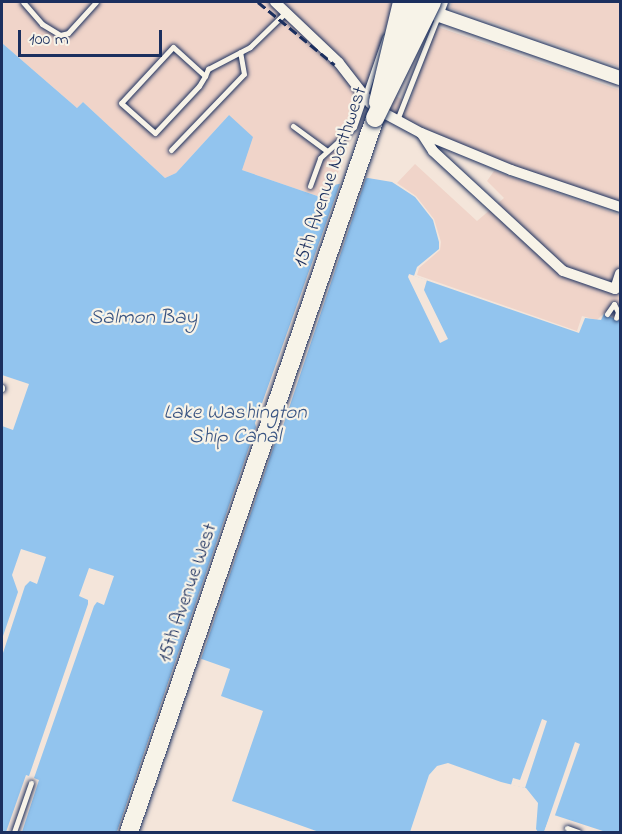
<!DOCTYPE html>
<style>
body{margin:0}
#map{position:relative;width:622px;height:834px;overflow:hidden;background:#f4e5da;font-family:"Indie Flower",sans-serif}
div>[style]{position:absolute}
.built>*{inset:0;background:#f0d4c9}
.water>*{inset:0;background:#92c4ee}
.pier>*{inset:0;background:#f4e5da}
.roads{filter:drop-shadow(0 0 2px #1b2f5e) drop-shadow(0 0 2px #1b2f5e)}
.service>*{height:5px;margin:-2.5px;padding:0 2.5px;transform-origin:2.5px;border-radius:2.5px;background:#f7f3e8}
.minor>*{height:10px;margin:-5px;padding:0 5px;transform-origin:5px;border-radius:5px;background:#f7f3e8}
.tertiary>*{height:14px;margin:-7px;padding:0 7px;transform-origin:7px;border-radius:7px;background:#f7f3e8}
.primary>*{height:18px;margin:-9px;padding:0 9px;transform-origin:9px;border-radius:9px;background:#f7f3e8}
.rail>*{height:3px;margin-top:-1.5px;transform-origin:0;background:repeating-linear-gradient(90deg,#1b2f5e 0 9px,transparent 0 13.5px)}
.bridges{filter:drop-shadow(0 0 2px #1b2f5e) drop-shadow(0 0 2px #1b2f5e)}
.primary-bridge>*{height:18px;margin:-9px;padding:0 9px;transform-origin:9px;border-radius:9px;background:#f7f3e8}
span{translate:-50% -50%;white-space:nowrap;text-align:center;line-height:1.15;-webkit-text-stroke:4.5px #f7f3e8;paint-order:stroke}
.street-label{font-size:20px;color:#1b2f5e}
.water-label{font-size:21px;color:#395482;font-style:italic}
.frame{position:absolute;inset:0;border:3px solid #1b2f5e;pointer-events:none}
.scale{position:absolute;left:18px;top:30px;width:144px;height:27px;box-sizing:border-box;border:3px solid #1b2f5e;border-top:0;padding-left:8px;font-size:18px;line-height:21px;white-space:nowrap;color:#1b2f5e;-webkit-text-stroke:4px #f7f3e8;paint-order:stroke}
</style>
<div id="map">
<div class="built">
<i style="clip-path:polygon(2px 2px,394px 2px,369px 79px,409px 104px,435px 26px,620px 90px,620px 205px,518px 170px,415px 125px,363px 97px,329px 200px,242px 170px,229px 115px,176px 173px,165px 178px,83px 102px,77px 108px,2px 43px)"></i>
<i style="clip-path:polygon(452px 2px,620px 2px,620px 67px,450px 8px)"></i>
<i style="clip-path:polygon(415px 164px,477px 221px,504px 198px,487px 181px,494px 171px,620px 215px,620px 320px,605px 312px,597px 320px,582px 316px,577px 331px,417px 275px,419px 268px,440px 250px,441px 242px,434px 219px,416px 196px,397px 183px)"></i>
</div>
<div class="water">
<i style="clip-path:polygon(2px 43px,77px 108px,83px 102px,165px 178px,176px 173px,229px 115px,253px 137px,242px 170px,329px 200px,334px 185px,368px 178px,392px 182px,415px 197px,433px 220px,439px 242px,439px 249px,417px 267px,414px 276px,579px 333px,585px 318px,601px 320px,604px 314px,620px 321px,620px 832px,606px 832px,551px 814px,544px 832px,538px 832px,536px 829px,538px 803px,526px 788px,501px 782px,448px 763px,437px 766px,429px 775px,410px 832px,319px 832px,232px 801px,263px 711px,221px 696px,230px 669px,179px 651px,117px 832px,2px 832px)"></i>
</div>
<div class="pier">
<i style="clip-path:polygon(367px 175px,283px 426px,286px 427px,284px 435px,278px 434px,200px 662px,181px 655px,120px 832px,117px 832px,256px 427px,255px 423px,341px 181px)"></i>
<i style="clip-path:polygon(409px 274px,427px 280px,424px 290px,448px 339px,440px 343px,408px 277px)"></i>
<i style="clip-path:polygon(2px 375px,29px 384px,13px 430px,2px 426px)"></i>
<i style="clip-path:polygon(21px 549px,46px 557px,37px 584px,30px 581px,25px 586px,2px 656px,2px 639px,18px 592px,12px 575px)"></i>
<i style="clip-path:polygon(89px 568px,114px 576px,104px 605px,97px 602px,94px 606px,34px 778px,39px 780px,22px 832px,6px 832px,26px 775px,29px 776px,88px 604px,88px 600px,79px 596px)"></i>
<i style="clip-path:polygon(542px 719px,547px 721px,525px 788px,511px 785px,513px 778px,520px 780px)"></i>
<i style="clip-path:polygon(575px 742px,580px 744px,554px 818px,547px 832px,544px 832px)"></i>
</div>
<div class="roads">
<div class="service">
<i style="left:23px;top:2px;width:29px;rotate:49deg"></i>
<i style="left:42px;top:24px;width:21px;rotate:31deg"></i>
<i style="left:60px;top:35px;width:8px;rotate:-14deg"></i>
<i style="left:68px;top:33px;width:42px;rotate:-47.9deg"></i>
<i style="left:205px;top:76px;width:43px;rotate:-137.8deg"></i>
<i style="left:173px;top:47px;width:76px;rotate:132.9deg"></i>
<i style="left:121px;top:103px;width:45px;rotate:41.4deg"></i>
<i style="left:155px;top:133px;width:64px;rotate:-46.9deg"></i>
<i style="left:199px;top:86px;width:12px;rotate:-59deg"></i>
<i style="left:205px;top:76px;width:8px;rotate:-67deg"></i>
<i style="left:208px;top:69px;width:47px;rotate:-27.6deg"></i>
<i style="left:250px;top:47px;width:50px;rotate:-44.2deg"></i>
<i style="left:397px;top:120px;width:112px;rotate:-68.5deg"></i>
<i style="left:293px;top:126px;width:42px;rotate:36.3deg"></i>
<i style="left:171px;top:150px;width:105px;rotate:-46.2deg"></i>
<i style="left:244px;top:74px;width:22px;rotate:-100deg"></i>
<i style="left:310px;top:186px;width:30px;rotate:-70deg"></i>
<i style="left:320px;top:158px;width:46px;rotate:-42.4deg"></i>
<i style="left:354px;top:127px;width:95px;rotate:-71deg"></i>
<i style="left:607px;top:314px;width:12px;rotate:-55deg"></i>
<i style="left:614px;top:304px;width:9px;rotate:63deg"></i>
<i style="left:618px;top:312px;width:6px;rotate:108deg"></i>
<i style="left:2px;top:387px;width:2px;rotate:90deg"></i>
<i style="left:567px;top:828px;width:12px;rotate:20deg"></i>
<i style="left:14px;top:832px;width:52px;rotate:-70.9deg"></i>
</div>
<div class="minor">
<i style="left:275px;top:2px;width:88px;rotate:43.6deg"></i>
<i style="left:339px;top:63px;width:51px;rotate:52.2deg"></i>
<i style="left:370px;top:103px;width:15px;rotate:37deg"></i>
<i style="left:382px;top:112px;width:44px;rotate:28.3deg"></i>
<i style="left:421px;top:133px;width:97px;rotate:22.3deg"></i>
<i style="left:511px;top:170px;width:115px;rotate:18.7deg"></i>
<i style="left:438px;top:15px;width:14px;rotate:-69deg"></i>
<i style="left:422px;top:134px;width:20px;rotate:57deg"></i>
<i style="left:433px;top:151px;width:177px;rotate:42.7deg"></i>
<i style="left:563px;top:271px;width:55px;rotate:19.1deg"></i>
<i style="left:615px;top:289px;width:16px;rotate:-72deg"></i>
</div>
<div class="tertiary">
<i style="left:419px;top:8px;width:213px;rotate:19.2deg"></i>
</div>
<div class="primary">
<i style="left:129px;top:832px;width:755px;rotate:-70.99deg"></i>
</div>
</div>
<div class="rail">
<i style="left:258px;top:2px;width:99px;rotate:39.3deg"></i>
</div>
<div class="bridges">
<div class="primary-bridge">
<i style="left:399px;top:49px;width:50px;rotate:-71.2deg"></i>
<i style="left:378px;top:102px;width:103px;rotate:-76.5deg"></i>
<i style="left:375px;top:118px;width:129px;rotate:-63.8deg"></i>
</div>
</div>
<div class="street-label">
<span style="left:331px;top:177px;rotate:-71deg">15th Avenue Northwest</span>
<span style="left:188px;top:593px;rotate:-71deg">15th Avenue West</span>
</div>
<div class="water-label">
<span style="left:143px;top:318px">Salmon Bay</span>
<span style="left:235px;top:425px">Lake Washington<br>Ship Canal</span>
</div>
<div class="frame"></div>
<div class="scale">100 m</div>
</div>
